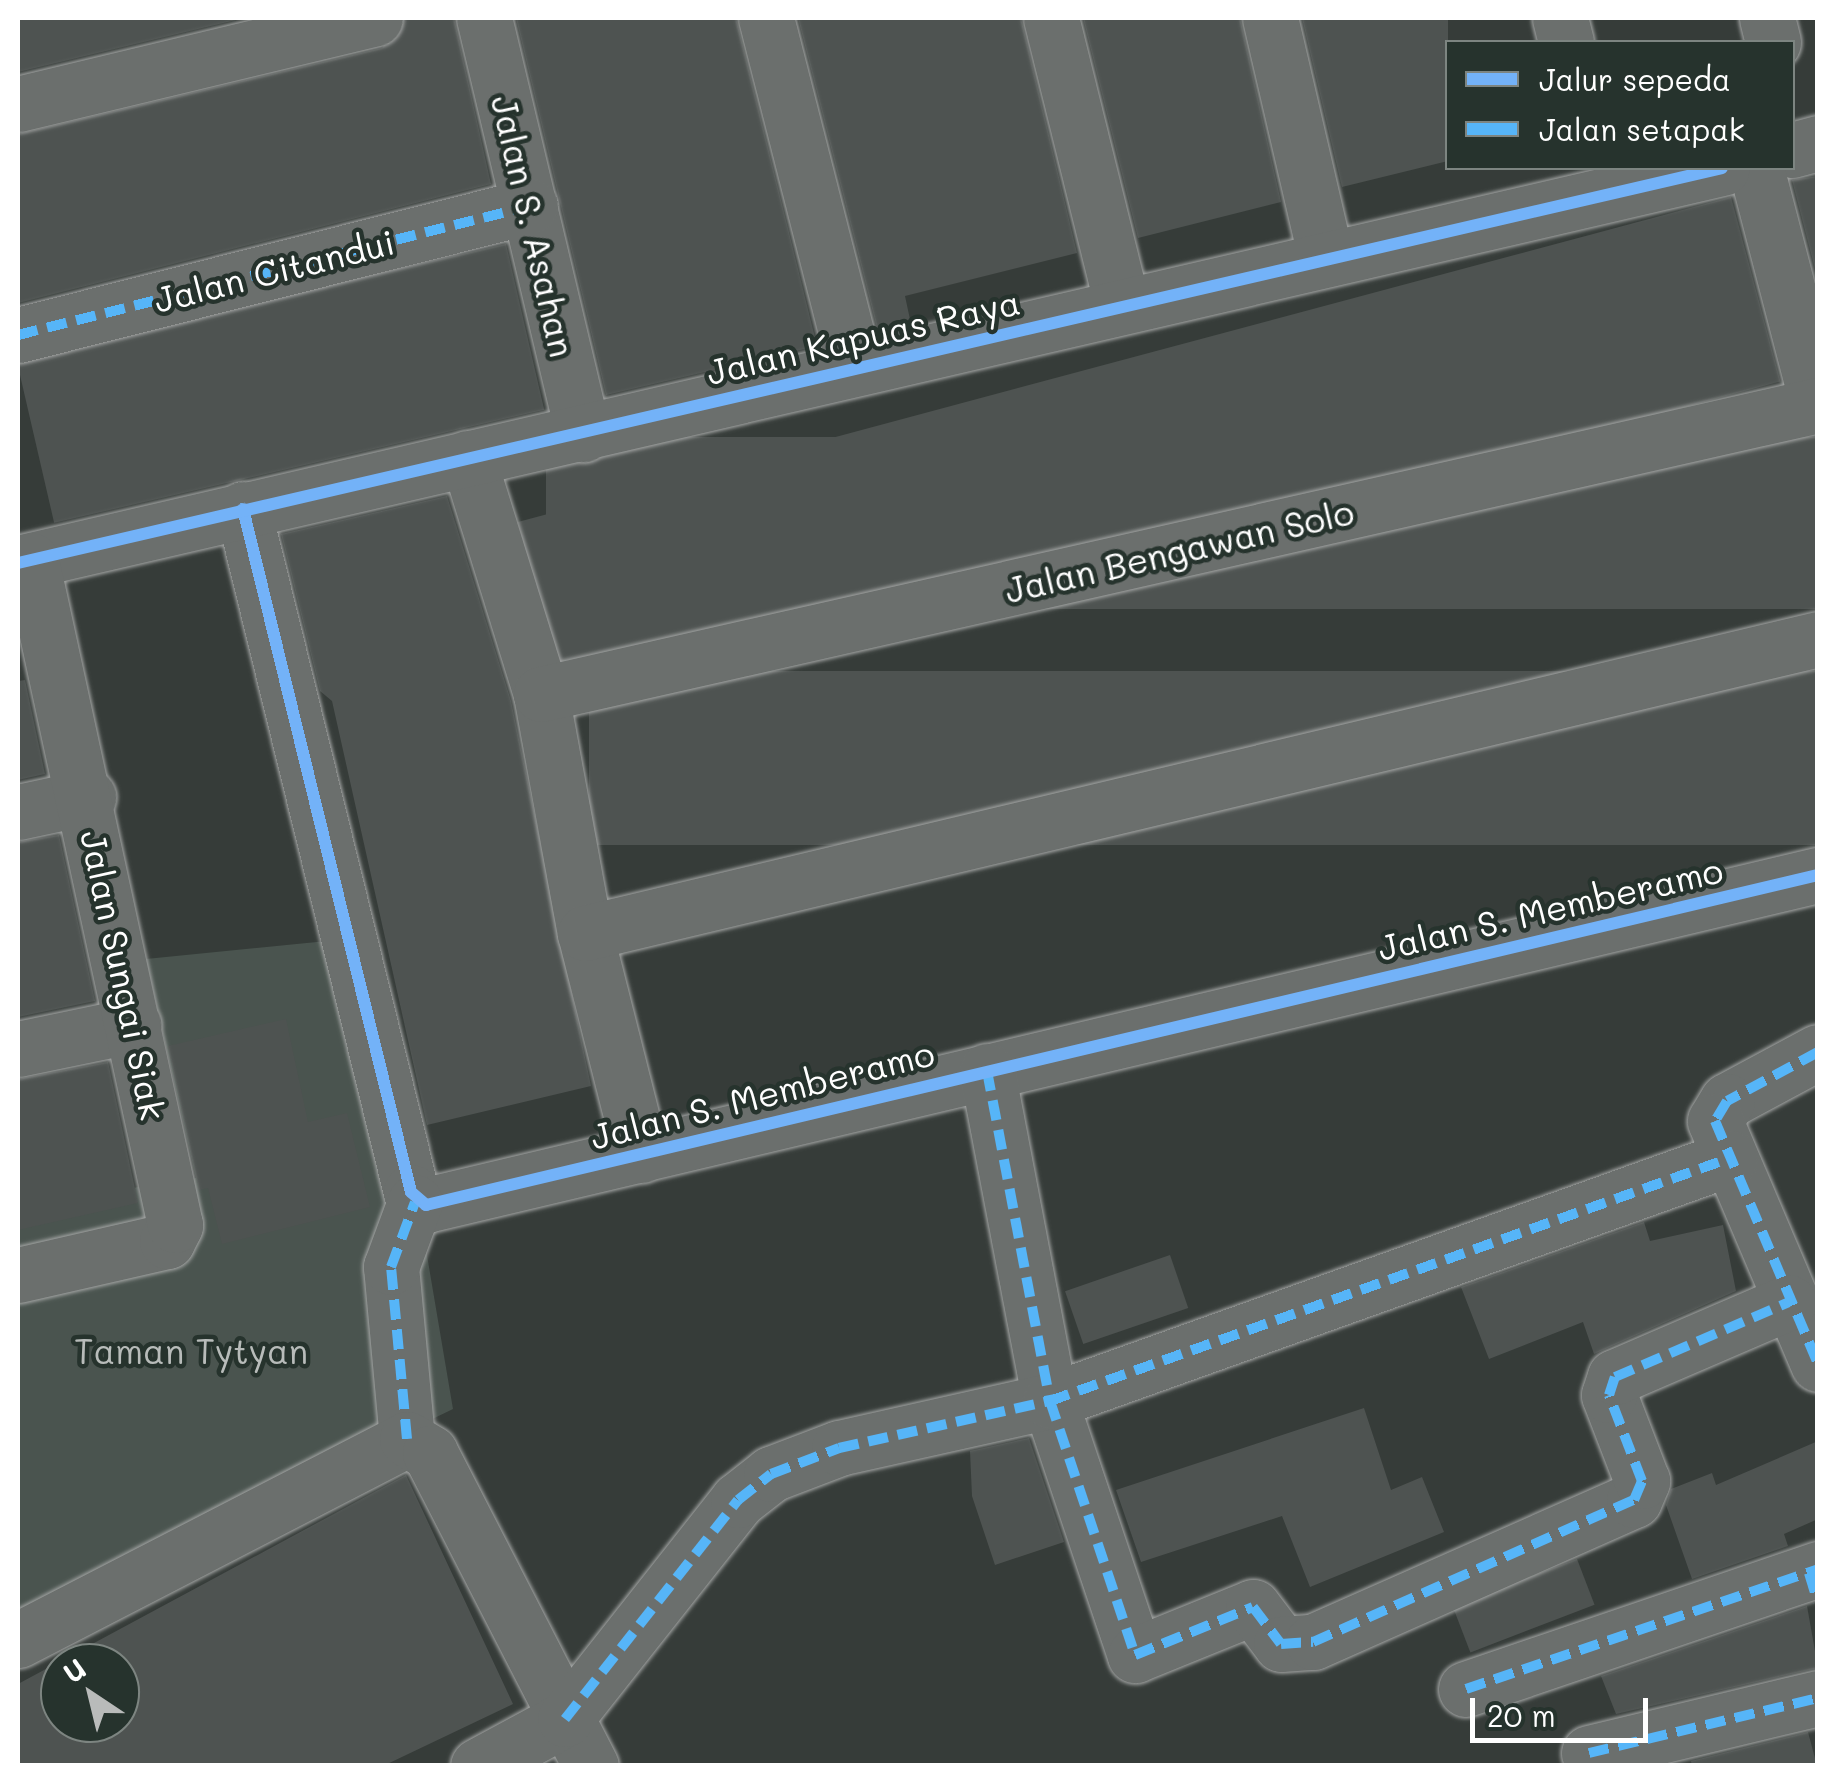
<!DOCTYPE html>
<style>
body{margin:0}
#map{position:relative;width:1835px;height:1783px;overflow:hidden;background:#363c39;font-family:Mali,sans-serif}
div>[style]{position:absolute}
.green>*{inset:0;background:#4a544f}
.building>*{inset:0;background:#4e5351;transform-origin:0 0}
.roads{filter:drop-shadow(0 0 2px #a5a7a6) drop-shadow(0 0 2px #a5a7a6)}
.minor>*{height:55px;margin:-27.5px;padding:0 27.5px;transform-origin:27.5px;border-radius:27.5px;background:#6b6f6d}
.quiet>*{height:10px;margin-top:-5px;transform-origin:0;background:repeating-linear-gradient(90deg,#56b5f8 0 20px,transparent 0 30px)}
.cycleway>*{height:12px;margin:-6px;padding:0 6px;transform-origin:6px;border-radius:6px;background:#73b2f8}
span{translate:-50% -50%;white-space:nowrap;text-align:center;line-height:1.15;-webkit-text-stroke:9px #26332d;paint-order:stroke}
.street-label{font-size:35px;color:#fff}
.park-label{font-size:35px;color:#b8bcba}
.frame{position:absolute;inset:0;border:20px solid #fff;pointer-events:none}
.legend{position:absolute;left:1445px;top:40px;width:350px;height:130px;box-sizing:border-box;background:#26332d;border:2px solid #7d8581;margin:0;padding:12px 18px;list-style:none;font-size:30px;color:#fff}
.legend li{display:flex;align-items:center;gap:20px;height:50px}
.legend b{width:50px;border:2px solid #7d8581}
.north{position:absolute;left:40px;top:1643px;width:100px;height:100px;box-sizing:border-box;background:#26332d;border:2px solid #7d8581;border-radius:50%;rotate:325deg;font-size:28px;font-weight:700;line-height:40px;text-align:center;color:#fff}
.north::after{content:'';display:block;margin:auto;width:35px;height:45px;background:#b9bbba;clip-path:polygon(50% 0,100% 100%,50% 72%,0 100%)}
.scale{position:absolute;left:1470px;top:1698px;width:178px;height:45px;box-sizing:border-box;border:5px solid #fff;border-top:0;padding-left:12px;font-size:30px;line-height:35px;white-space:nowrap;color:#fff;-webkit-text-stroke:8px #26332d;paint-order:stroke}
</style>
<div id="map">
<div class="green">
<i style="clip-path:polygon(357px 938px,409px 1149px,453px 1409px,18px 1620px,18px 1206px,196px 1178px,146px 959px)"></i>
</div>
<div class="building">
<i style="clip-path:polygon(18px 18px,244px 18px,18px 72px)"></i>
<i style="clip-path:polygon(405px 18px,454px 18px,491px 184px,18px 303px,18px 134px,382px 48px)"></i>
<i style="clip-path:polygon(516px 18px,736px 18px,817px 346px,606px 395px)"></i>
<i style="clip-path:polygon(798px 18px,1021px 18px,1077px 253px,905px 296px,911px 324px,878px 332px)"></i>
<i style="clip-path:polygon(1083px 18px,1240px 18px,1281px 202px,1138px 238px)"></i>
<i style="clip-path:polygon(1302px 18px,1448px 18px,1448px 161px,1342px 187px)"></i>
<i style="clip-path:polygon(1818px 176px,1818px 280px,1792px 180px)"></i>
<i style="left:1731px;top:197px;width:191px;height:1256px;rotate:75deg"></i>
<i style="left:506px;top:244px;width:170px;height:503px;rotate:77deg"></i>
<i style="left:1818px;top:437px;width:172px;height:1272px;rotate:90deg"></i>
<i style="clip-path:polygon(447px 496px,511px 701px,591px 1086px,427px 1125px,332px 701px,320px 691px,281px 534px)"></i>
<i style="left:1818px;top:671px;width:174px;height:1229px;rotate:90deg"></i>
<i style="clip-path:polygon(25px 680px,45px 774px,18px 780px,18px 681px)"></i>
<i style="clip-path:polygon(59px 835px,95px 1001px,18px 1017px,18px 842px)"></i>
<i style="clip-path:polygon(286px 1019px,308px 1122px,347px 1113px,370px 1207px,222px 1244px,208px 1188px,199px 1190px,168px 1046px)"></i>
<i style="clip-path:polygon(108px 1062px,138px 1203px,18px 1230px,18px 1079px)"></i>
<i style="clip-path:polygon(1644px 1222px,1650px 1241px,1723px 1225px,1736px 1291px,1594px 1354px,1583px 1322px,1489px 1359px,1461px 1287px)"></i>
<i style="left:1170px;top:1255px;width:56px;height:111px;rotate:71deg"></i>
<i style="clip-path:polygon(1364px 1408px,1391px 1490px,1422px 1477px,1444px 1532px,1310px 1587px,1282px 1516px,1141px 1562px,1116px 1490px)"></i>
<i style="clip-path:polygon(1029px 1438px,1064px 1542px,995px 1565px,972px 1496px,970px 1451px)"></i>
<i style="clip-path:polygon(1818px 1441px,1818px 1519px,1784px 1534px,1788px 1546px,1692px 1579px,1666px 1505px,1671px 1489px,1712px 1473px,1716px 1485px)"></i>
<i style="clip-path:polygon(evenodd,406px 1475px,513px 1704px,383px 1766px,18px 1766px,18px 1684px,406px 1475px,60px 1663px,120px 1663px,120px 1723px,60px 1723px,60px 1663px)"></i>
<i style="left:1577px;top:1559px;width:49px;height:133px;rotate:69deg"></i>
<i style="clip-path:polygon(1807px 1606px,1818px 1668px,1616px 1714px,1601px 1676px)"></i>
<i style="clip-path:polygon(1808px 1732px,1817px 1766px,1692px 1766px,1691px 1761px)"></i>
</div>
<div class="roads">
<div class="minor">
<i style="left:484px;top:18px;width:428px;rotate:76.6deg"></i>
<i style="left:766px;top:18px;width:360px;rotate:75.7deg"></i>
<i style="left:1051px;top:18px;width:296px;rotate:76.1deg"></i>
<i style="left:1270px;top:18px;width:246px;rotate:76.9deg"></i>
<i style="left:1560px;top:18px;width:25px;rotate:76deg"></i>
<i style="left:1767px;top:18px;width:25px;rotate:76deg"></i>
<i style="left:18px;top:104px;width:367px;rotate:-13.5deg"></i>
<i style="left:1792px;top:150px;width:27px;rotate:-15deg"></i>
<i style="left:1756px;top:168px;width:246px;rotate:75.4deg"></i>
<i style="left:18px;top:335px;width:528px;rotate:-14.14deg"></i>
<i style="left:468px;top:458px;width:247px;rotate:72.8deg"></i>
<i style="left:541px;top:694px;width:243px;rotate:79.6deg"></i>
<i style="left:585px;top:933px;width:229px;rotate:75.8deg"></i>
<i style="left:243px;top:509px;width:703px;rotate:76.18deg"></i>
<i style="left:411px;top:1192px;width:20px;rotate:41deg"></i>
<i style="left:426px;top:1205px;width:1431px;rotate:-13.34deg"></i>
<i style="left:18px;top:563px;width:1749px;rotate:-13.05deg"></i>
<i style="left:541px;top:694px;width:1309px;rotate:-12.75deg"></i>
<i style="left:18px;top:812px;width:72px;rotate:-12.1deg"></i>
<i style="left:585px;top:933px;width:1268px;rotate:-13.41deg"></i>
<i style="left:18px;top:1049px;width:118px;rotate:-11.7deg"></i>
<i style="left:1818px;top:1052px;width:103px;rotate:151.7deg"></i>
<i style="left:1727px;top:1101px;width:23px;rotate:121deg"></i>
<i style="left:1715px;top:1121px;width:264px;rotate:67deg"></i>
<i style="left:987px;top:1071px;width:336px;rotate:79.2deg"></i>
<i style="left:1050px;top:1401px;width:268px;rotate:71.5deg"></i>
<i style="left:1135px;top:1655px;width:127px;rotate:-22.1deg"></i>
<i style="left:1253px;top:1607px;width:46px;rotate:52.9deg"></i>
<i style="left:1281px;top:1644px;width:32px;rotate:-4deg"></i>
<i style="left:1313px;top:1642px;width:351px;rotate:-23.9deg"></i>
<i style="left:1634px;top:1500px;width:21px;rotate:-67deg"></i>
<i style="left:1642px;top:1481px;width:92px;rotate:-111deg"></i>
<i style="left:1609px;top:1395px;width:19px;rotate:-72deg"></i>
<i style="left:1615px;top:1377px;width:189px;rotate:-23.3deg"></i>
<i style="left:18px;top:1275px;width:153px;rotate:-12.9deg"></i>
<i style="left:167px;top:1241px;width:18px;rotate:-63deg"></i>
<i style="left:175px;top:1225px;width:680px;rotate:-102.22deg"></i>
<i style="left:407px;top:1439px;width:173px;rotate:-95.3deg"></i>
<i style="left:391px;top:1267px;width:69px;rotate:-69.7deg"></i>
<i style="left:18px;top:1640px;width:438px;rotate:-27.3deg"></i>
<i style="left:407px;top:1439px;width:27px;rotate:31deg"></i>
<i style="left:430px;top:1453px;width:352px;rotate:62.8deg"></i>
<i style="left:1466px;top:1689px;width:372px;rotate:-18.8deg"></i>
<i style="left:1589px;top:1753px;width:236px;rotate:-13.5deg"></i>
<i style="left:478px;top:1766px;width:99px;rotate:-28.4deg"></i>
<i style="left:565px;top:1719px;width:279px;rotate:-51.7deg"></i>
<i style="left:738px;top:1500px;width:42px;rotate:-38.2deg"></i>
<i style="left:771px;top:1474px;width:73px;rotate:-20.9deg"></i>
<i style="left:839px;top:1448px;width:216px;rotate:-12.6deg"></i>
<i style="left:1050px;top:1401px;width:722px;rotate:-19.66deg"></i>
</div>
</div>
<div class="quiet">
<i style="left:18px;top:335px;width:528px;rotate:-14.14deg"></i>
<i style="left:1818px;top:1052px;width:103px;rotate:151.7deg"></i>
<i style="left:1727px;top:1101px;width:23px;rotate:121deg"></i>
<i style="left:1715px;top:1121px;width:264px;rotate:67deg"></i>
<i style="left:987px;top:1071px;width:336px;rotate:79.2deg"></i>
<i style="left:1050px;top:1401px;width:268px;rotate:71.5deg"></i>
<i style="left:1135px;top:1655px;width:127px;rotate:-22.1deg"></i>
<i style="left:1253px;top:1607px;width:46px;rotate:52.9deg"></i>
<i style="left:1281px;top:1644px;width:32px;rotate:-4deg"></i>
<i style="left:1313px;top:1642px;width:351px;rotate:-23.9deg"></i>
<i style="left:1634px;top:1500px;width:21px;rotate:-67deg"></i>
<i style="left:1642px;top:1481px;width:92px;rotate:-111deg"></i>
<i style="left:1609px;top:1395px;width:19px;rotate:-72deg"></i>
<i style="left:1615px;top:1377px;width:189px;rotate:-23.3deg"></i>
<i style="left:407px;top:1439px;width:173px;rotate:-95.3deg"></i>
<i style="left:391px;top:1267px;width:69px;rotate:-69.7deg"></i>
<i style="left:1809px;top:1573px;width:30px;rotate:73deg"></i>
<i style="left:1466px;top:1689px;width:372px;rotate:-18.8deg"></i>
<i style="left:565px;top:1719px;width:279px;rotate:-51.7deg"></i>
<i style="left:738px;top:1500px;width:42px;rotate:-38.2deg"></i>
<i style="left:771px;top:1474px;width:73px;rotate:-20.9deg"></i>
<i style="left:839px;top:1448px;width:216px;rotate:-12.6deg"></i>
<i style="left:1050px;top:1401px;width:722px;rotate:-19.66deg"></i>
<i style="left:1589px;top:1753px;width:236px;rotate:-13.5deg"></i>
</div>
<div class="cycleway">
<i style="left:243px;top:509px;width:703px;rotate:76.18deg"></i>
<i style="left:411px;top:1192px;width:20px;rotate:41deg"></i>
<i style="left:426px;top:1205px;width:1431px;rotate:-13.34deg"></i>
<i style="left:18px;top:563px;width:1749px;rotate:-13.05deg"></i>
</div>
<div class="street-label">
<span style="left:534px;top:226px;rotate:77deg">Jalan S. Asahan</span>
<span style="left:274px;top:270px;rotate:-14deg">Jalan Citandui</span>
<span style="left:863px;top:336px;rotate:-13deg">Jalan Kapuas Raya</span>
<span style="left:1179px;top:550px;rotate:-13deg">Jalan Bengawan Solo</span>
<span style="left:1550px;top:908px;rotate:-13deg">Jalan S. Memberamo</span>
<span style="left:124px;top:975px;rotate:78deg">Jalan Sungai Siak</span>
<span style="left:762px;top:1094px;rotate:-14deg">Jalan S. Memberamo</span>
</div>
<div class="park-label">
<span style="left:191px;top:1350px">Taman Tytyan</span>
</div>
<div class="frame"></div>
<ul class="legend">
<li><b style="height:12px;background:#73b2f8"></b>Jalur sepeda</li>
<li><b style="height:12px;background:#56b5f8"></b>Jalan setapak</li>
</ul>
<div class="north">U</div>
<div class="scale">20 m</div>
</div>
